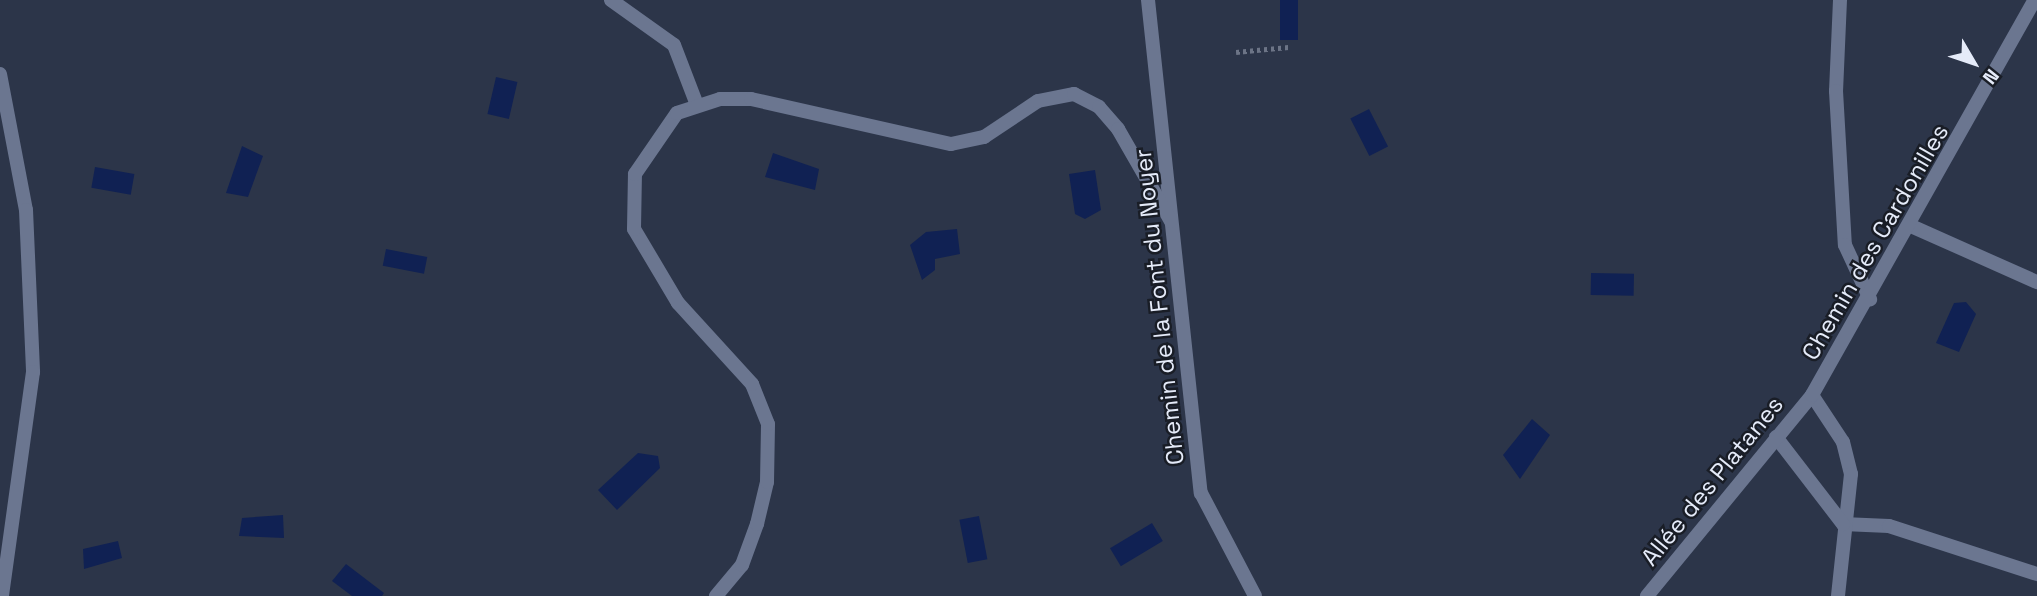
<!DOCTYPE html>
<meta charset="utf-8">
<style>
body{margin:0}
#map{position:relative;width:2037px;height:596px;overflow:hidden;background:#2c3549;font-family:"Space Grotesk",sans-serif}
div>[style]{position:absolute}
.water>*{inset:0;background:#102153;transform-origin:0 0}
.path>*{height:4.5px;margin-top:-2.25px;transform-origin:0;background:repeating-linear-gradient(90deg,#6c7486 0 3.5px,transparent 0 7px)}
.lane>*{height:14px;margin:-7px;padding:0 7px;transform-origin:7px;border-radius:7px;background:#6b7690}
.street>*{height:14px;margin:-7px;padding:0 7px;transform-origin:7px;border-radius:7px;background:#6b7690}
span{translate:-50% -50%;white-space:nowrap;text-align:center;line-height:1.15;-webkit-text-stroke:5px #191d26;paint-order:stroke}
.street-label{font-size:24px;color:#e5ebf9}
.north{position:absolute;left:1939px;top:28px;width:70px;height:70px;-webkit-text-stroke:5px #191d26;paint-order:stroke;rotate:129deg;font-size:19px;font-weight:700;line-height:28px;text-align:center;color:#e5ebf9}
.north::after{content:'';display:block;margin:auto;width:24px;height:32px;background:#e5ebf9;clip-path:polygon(50% 0,100% 100%,50% 72%,0 100%)}
</style>
<div id="map">
<div class="water">
<i style="left:1280px;top:0;width:18px;height:40px"></i>
<i style="left:496px;top:77px;width:22px;height:38px;rotate:13deg"></i>
<i style="left:1369px;top:109px;width:42px;height:21px;rotate:63deg"></i>
<i style="clip-path:polygon(242px 146px,263px 156px,248px 197px,226px 193px)"></i>
<i style="clip-path:polygon(773px 153px,819px 169px,815px 190px,765px 177px)"></i>
<i style="left:95px;top:167px;width:40px;height:21px;rotate:10deg"></i>
<i style="clip-path:polygon(1095px 170px,1101px 210px,1085px 219px,1075px 214px,1069px 174px)"></i>
<i style="clip-path:polygon(957px 229px,960px 254px,935px 259px,935px 270px,922px 280px,910px 245px,926px 232px)"></i>
<i style="left:386px;top:249px;width:42px;height:17px;rotate:11deg"></i>
<i style="left:1591px;top:273px;width:43px;height:22px;rotate:1deg"></i>
<i style="clip-path:polygon(1954px 303px,1966px 302px,1976px 314px,1959px 352px,1936px 343px)"></i>
<i style="clip-path:polygon(1532px 419px,1550px 435px,1520px 479px,1503px 455px)"></i>
<i style="clip-path:polygon(638px 453px,658px 456px,660px 468px,617px 510px,598px 490px)"></i>
<i style="clip-path:polygon(283px 515px,284px 538px,239px 536px,242px 518px)"></i>
<i style="left:979px;top:516px;width:44px;height:20px;rotate:79deg"></i>
<i style="left:1152px;top:523px;width:21px;height:49px;rotate:59deg"></i>
<i style="clip-path:polygon(118px 541px,122px 558px,84px 569px,83px 549px)"></i>
<i style="clip-path:polygon(346px 564px,384px 593px,382px 596px,352px 596px,332px 581px)"></i>
</div>
<div class="path">
<i style="left:1236px;top:52px;width:53px;rotate:-5.4deg"></i>
</div>
<div class="lane">
<i style="left:1843px;top:524px;width:46px;rotate:2.5deg"></i>
<i style="left:1889px;top:526px;width:156px;rotate:18deg"></i>
</div>
<div class="street">
<i style="left:611px;top:0;width:77px;rotate:35.5deg"></i>
<i style="left:674px;top:45px;width:64px;rotate:69deg"></i>
<i style="left:1148px;top:0;width:496px;rotate:83.9deg"></i>
<i style="left:1201px;top:493px;width:116px;rotate:62.3deg"></i>
<i style="left:1840px;top:0;width:91px;rotate:92.5deg"></i>
<i style="left:1836px;top:91px;width:154px;rotate:86.7deg"></i>
<i style="left:1845px;top:245px;width:60px;rotate:65.2deg"></i>
<i style="left:0;top:74px;width:138px;rotate:79.2deg"></i>
<i style="left:26px;top:210px;width:162px;rotate:87.5deg"></i>
<i style="left:33px;top:372px;width:226px;rotate:97.9deg"></i>
<i style="left:1911px;top:226px;width:138px;rotate:24deg"></i>
<i style="left:1812px;top:395px;width:56px;rotate:56.6deg"></i>
<i style="left:1843px;top:442px;width:33px;rotate:76deg"></i>
<i style="left:1851px;top:474px;width:123px;rotate:96.1deg"></i>
<i style="left:1776px;top:437px;width:110px;rotate:52.4deg"></i>
<i style="left:716px;top:596px;width:40px;rotate:-50deg"></i>
<i style="left:742px;top:565px;width:44px;rotate:-69.9deg"></i>
<i style="left:757px;top:524px;width:43px;rotate:-76.6deg"></i>
<i style="left:767px;top:482px;width:58px;rotate:-89deg"></i>
<i style="left:768px;top:424px;width:43px;rotate:-111.8deg"></i>
<i style="left:752px;top:384px;width:110px;rotate:-132.4deg"></i>
<i style="left:678px;top:303px;width:86px;rotate:-120.7deg"></i>
<i style="left:634px;top:229px;width:55px;rotate:-89deg"></i>
<i style="left:635px;top:174px;width:74px;rotate:-55.5deg"></i>
<i style="left:677px;top:113px;width:45px;rotate:-18deg"></i>
<i style="left:720px;top:99px;width:31px"></i>
<i style="left:751px;top:99px;width:205px;rotate:12.7deg"></i>
<i style="left:951px;top:144px;width:34px;rotate:-12deg"></i>
<i style="left:984px;top:137px;width:65px;rotate:-33.7deg"></i>
<i style="left:1038px;top:101px;width:37px;rotate:-11deg"></i>
<i style="left:1074px;top:94px;width:28px;rotate:27deg"></i>
<i style="left:1099px;top:107px;width:29px;rotate:49deg"></i>
<i style="left:1118px;top:129px;width:106px;rotate:60.1deg"></i>
<i style="left:1647px;top:596px;width:260px;rotate:-50.6deg"></i>
<i style="left:1812px;top:395px;width:454px;rotate:-60.6deg"></i>
</div>
<div class="street-label">
<span style="left:1875px;top:242px;rotate:-60deg">Chemin des Cardonilles</span>
<span style="left:1159px;top:307px;rotate:-96deg">Chemin de la Font du Noyer</span>
<span style="left:1712px;top:481px;rotate:-51deg">Allée des Platanes</span>
</div>
<div class="north">N</div>
</div>
